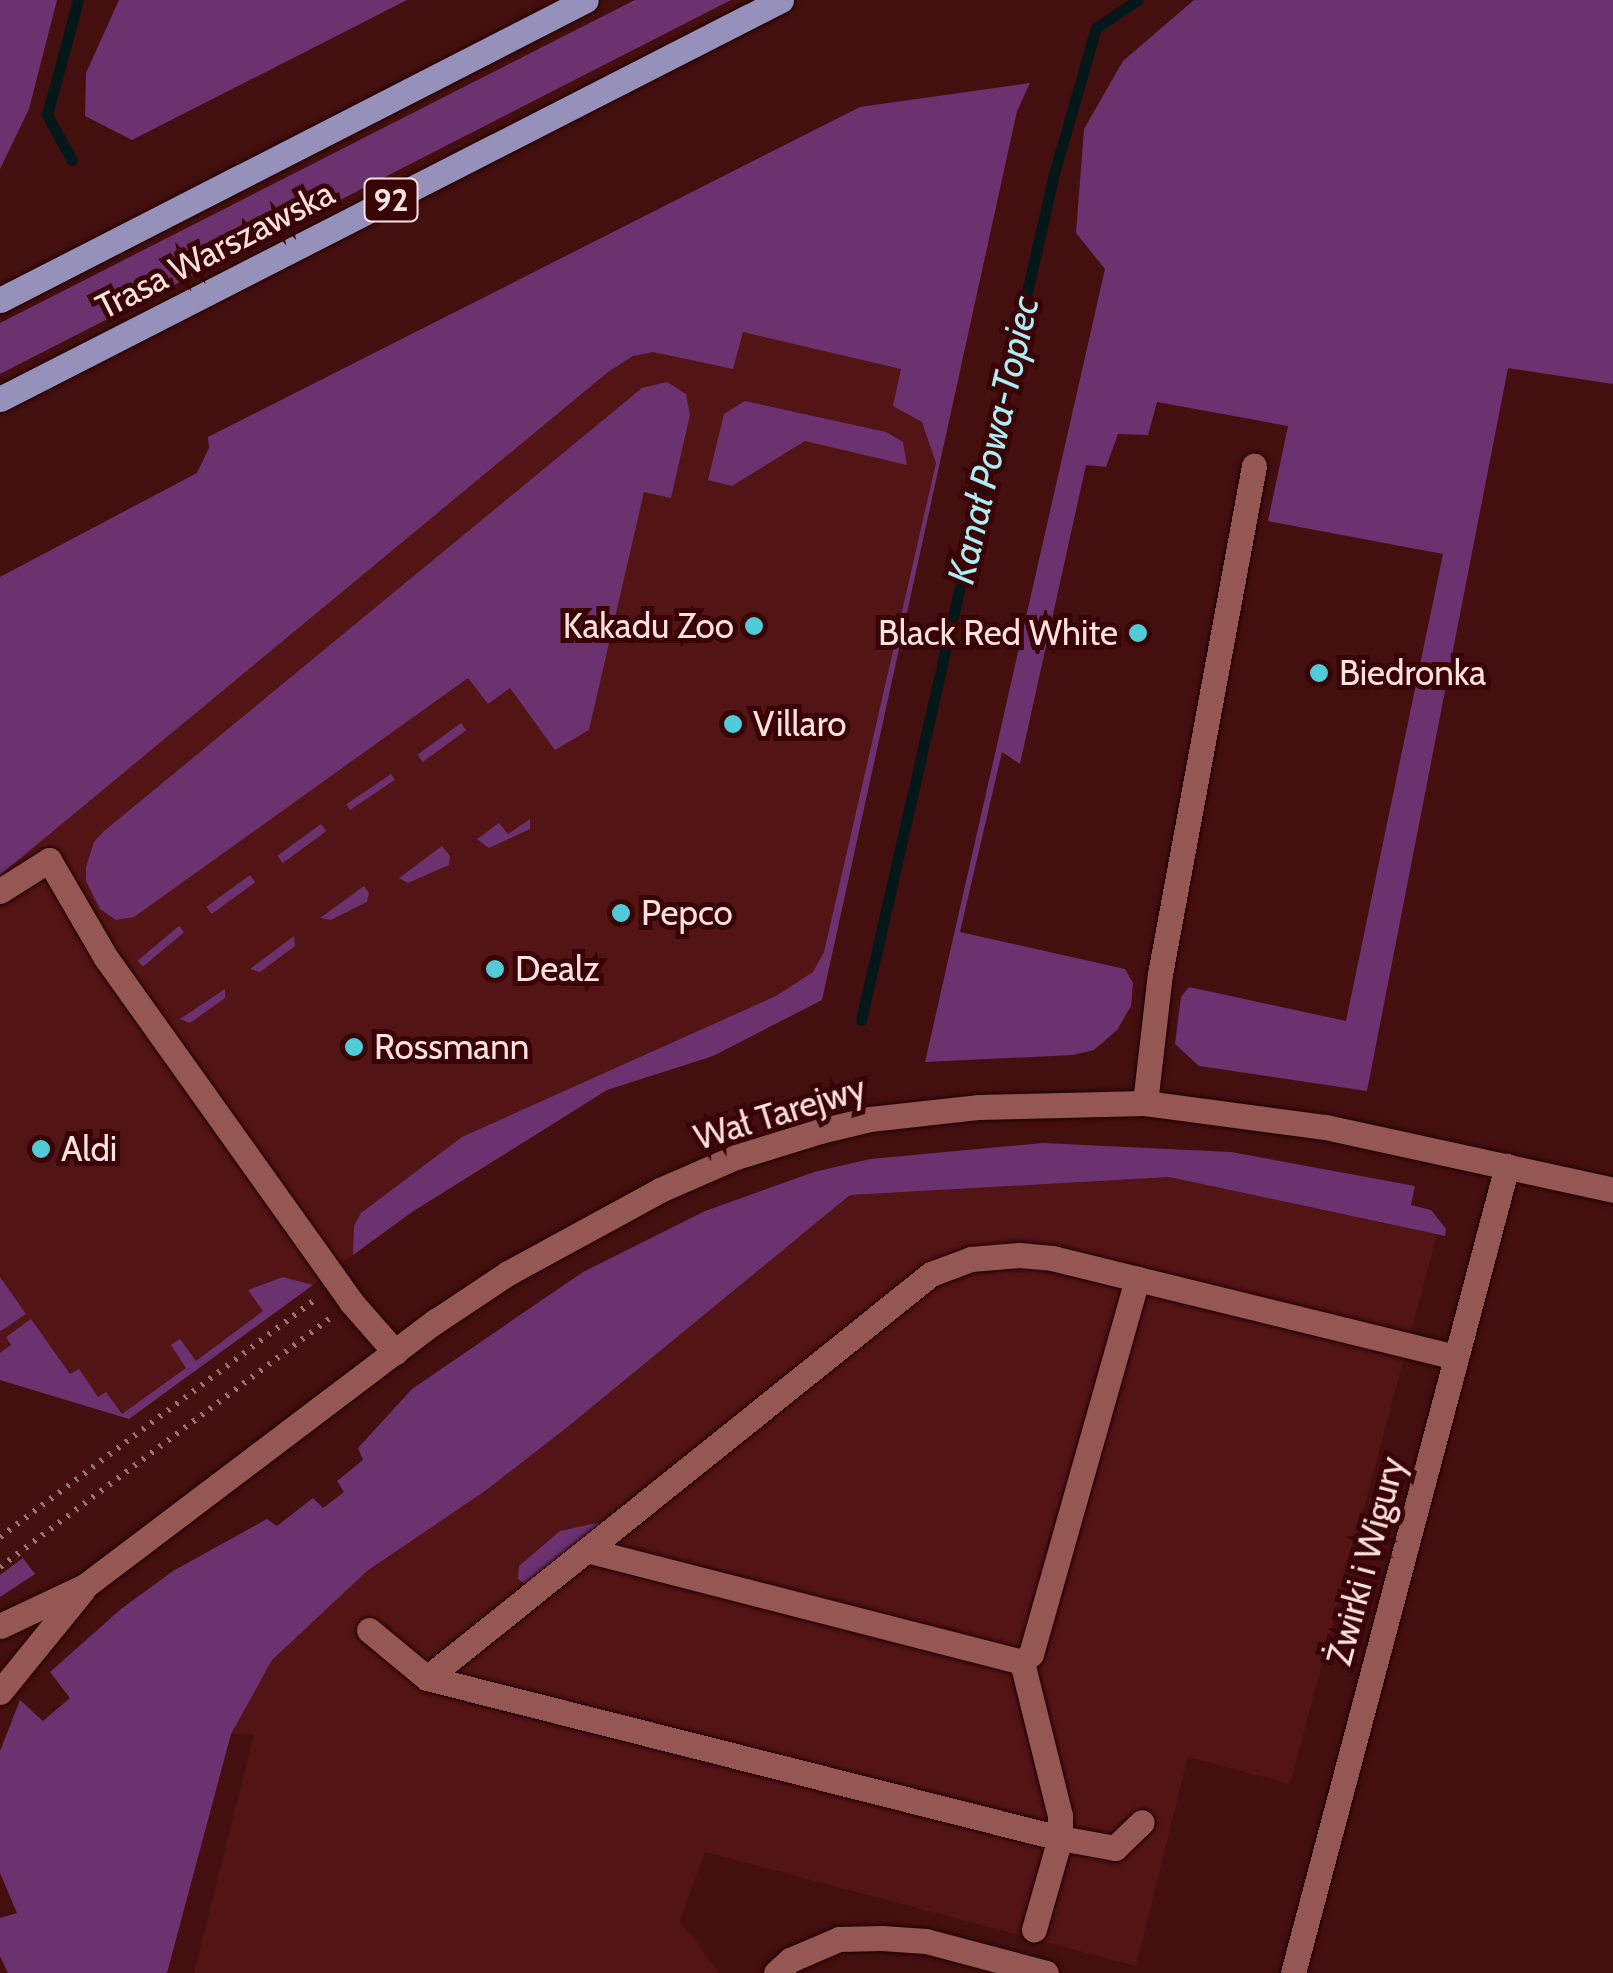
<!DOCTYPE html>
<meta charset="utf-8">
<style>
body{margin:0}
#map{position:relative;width:1613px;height:1973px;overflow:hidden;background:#440f0f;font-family:Cabin,sans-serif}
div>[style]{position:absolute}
.built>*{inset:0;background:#521414}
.green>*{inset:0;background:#6b326f;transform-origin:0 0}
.stream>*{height:11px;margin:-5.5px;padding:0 5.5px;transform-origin:5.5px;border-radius:5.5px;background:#04181a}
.path>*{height:6px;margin-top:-3px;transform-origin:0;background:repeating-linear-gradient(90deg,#9c7371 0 2.5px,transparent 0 10.5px)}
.roads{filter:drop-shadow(0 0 2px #230001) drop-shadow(0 0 2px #230001)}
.minor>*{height:25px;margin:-12.5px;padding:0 12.5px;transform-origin:12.5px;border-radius:12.5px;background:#945753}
.major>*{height:25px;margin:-12.5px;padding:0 12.5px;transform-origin:12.5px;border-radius:12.5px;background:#9591ba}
.dots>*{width:28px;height:28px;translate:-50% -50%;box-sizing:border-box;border:5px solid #380406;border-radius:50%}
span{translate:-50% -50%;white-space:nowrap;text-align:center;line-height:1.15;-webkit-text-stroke:10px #380406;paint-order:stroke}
.shield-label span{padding:2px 8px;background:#380406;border:2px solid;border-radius:8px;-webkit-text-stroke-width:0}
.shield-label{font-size:32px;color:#ffe2df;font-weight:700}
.street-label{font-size:35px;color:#ffe2df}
.poi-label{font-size:35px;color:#ffe2df}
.right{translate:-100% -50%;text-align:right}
.left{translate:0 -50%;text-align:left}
.water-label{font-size:38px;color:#adeef5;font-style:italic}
</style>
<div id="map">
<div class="built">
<i style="clip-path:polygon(1030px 83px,1017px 111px,822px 1000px,713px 1056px,607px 1090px,412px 1212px,129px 1419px,0 1380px,0 577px,197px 473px,209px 448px,208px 437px,860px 107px)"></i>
<i style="clip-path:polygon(1169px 1177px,1437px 1235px,1290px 1784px,1188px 1757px,1136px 1966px,705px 1852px,680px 1921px,720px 1973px,194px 1973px,254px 1734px,231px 1734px,271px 1660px,367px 1571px,485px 1491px,570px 1425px,850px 1195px)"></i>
</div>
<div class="green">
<i style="clip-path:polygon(0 0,57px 0,29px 109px,0 169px)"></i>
<i style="clip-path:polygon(119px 0,407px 0,132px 140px,85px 116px,86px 73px)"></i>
<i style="clip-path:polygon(635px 0,731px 0,0 374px,0 323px)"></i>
<i style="clip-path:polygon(1194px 0,1613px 0,1613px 384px,1508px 368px,1367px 1091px,1199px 1066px,1175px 1044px,1181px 997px,1189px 987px,1346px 1021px,1443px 554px,1268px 521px,1288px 426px,1157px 402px,1148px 435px,1118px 434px,1106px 467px,1086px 465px,1020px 764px,1002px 752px,960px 932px,1125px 969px,1133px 983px,1131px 1006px,1117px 1030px,1094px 1050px,1073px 1055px,925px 1062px,1105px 269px,1076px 233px,1084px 129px,1123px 61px)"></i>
<i style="clip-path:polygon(1030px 83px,1017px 111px,822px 1000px,713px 1056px,607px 1090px,412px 1212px,353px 1255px,354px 1226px,361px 1213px,462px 1137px,776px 996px,813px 972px,824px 952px,936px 463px,922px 422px,893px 406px,901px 369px,743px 332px,733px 369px,653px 352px,633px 356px,608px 372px,0 875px,0 577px,197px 473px,209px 448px,208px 437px,860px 107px)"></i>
<i style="clip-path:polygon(667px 382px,686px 394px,690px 415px,671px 498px,644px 492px,589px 730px,555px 750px,510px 688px,488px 704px,468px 678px,134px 917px,116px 920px,100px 909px,86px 881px,86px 867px,94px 842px,103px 832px,642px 388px)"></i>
<i style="clip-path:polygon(745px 401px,886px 432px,903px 442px,907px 465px,805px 441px,732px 486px,708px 480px,724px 414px)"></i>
<i style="left:461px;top:723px;width:9px;height:54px;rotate:54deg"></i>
<i style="left:391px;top:774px;width:7px;height:54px;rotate:56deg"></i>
<i style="clip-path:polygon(530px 819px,530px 829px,489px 848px,477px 839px,499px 823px,508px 834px)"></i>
<i style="left:321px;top:824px;width:9px;height:54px;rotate:54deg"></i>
<i style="clip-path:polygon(442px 846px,450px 856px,449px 865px,408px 883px,399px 878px)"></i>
<i style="left:250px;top:875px;width:9px;height:54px;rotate:54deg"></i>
<i style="clip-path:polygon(364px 886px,369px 893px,367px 902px,331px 920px,320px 918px)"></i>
<i style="left:179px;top:926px;width:8px;height:54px;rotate:50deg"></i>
<i style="clip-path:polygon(294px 936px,295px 946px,260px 972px,250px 969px)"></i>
<i style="clip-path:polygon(225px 989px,225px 998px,190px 1023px,180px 1019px)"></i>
<i style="clip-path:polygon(1043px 1143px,1231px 1152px,1415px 1186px,1411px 1205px,1431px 1210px,1446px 1229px,1445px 1236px,1169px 1177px,850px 1195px,570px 1425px,485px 1491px,367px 1571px,272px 1660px,231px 1734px,167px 1973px,8px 1973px,0 1956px,0 1918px,17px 1913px,0 1873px,0 1751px,20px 1700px,43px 1721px,70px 1698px,50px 1672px,121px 1609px,173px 1571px,267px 1519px,277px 1526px,313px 1498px,323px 1508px,344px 1492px,337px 1481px,363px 1460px,358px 1448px,412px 1389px,583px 1272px,705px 1211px,814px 1172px,870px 1159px)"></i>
<i style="clip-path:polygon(0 1277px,26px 1314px,1px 1331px,0 1330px)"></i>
<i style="clip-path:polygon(283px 1277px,313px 1285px,129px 1419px,0 1380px,0 1353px,11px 1345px,6px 1337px,31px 1319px,70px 1374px,79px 1369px,98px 1397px,106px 1392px,122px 1414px,186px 1368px,171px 1345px,180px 1339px,196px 1361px,263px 1311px,248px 1290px)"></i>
<i style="clip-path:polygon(606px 1521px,525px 1584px,518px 1579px,519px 1566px,560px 1531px)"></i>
<i style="clip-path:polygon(23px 1558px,35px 1574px,0 1597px,0 1575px)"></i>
</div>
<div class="stream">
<i style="left:72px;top:160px;width:51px;rotate:-119.1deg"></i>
<i style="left:47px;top:115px;width:119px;rotate:-74.9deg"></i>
<i style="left:861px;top:1020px;width:868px;rotate:-77.15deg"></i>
<i style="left:1054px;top:174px;width:152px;rotate:-74deg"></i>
<i style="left:1096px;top:28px;width:50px;rotate:-33.7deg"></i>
</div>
<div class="path">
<i style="left:0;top:1537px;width:393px;rotate:-37deg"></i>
<i style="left:0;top:1567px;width:413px;rotate:-37deg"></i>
</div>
<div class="roads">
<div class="minor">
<i style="left:0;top:891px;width:58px;rotate:-32.3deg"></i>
<i style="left:49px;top:860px;width:113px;rotate:59.8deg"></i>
<i style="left:106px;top:958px;width:422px;rotate:54.5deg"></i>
<i style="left:351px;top:1302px;width:67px;rotate:48.7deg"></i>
<i style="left:1145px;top:1103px;width:130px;rotate:-83.4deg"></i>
<i style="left:1160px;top:974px;width:517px;rotate:-79.52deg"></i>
<i style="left:590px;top:1551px;width:446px;rotate:14.4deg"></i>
<i style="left:1022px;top:1662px;width:12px;rotate:-42deg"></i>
<i style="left:1031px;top:1654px;width:390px;rotate:-74.2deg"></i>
<i style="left:0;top:1626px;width:94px;rotate:-25.2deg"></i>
<i style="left:85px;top:1586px;width:440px;rotate:-37.1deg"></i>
<i style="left:436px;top:1321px;width:87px;rotate:-33.7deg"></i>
<i style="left:508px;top:1273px;width:173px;rotate:-28.6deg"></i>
<i style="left:660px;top:1190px;width:83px;rotate:-23.5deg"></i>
<i style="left:736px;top:1157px;width:88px;rotate:-17.2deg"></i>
<i style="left:820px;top:1131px;width:51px;rotate:-13.5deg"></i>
<i style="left:870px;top:1119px;width:110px;rotate:-6.3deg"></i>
<i style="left:979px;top:1107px;width:166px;rotate:-1.4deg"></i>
<i style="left:1145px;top:1103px;width:182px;rotate:7.6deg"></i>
<i style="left:1325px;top:1127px;width:295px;rotate:12.3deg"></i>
<i style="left:369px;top:1630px;width:75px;rotate:39.6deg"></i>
<i style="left:427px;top:1678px;width:653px;rotate:14.19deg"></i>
<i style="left:1060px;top:1838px;width:95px;rotate:105.9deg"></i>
<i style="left:1022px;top:1662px;width:159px;rotate:76.1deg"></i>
<i style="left:1060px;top:1816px;width:22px;rotate:90deg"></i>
<i style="left:1060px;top:1838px;width:56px;rotate:10.3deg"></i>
<i style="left:1115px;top:1848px;width:37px;rotate:-44deg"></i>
<i style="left:427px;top:1678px;width:646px;rotate:-38.72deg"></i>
<i style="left:931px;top:1274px;width:43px;rotate:-20.6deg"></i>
<i style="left:971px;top:1259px;width:48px;rotate:-4.8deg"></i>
<i style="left:1019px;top:1255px;width:33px;rotate:5deg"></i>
<i style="left:1052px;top:1258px;width:416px;rotate:13.8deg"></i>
<i style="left:0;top:1692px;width:130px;rotate:-50.9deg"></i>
<i style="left:776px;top:1973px;width:19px;rotate:-43deg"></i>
<i style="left:790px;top:1960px;width:53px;rotate:-23.2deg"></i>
<i style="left:839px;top:1939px;width:43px;rotate:-1.3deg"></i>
<i style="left:882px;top:1938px;width:44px;rotate:3.9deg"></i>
<i style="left:926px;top:1941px;width:124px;rotate:14.9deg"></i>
<i style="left:1293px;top:1973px;width:835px;rotate:-75.15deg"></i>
</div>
<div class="major">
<i style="left:0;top:300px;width:658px;rotate:-27.11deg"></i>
<i style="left:0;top:399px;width:877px;rotate:-27.06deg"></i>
</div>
</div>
<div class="dots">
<i style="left:754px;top:626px;background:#52cbd8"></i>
<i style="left:1138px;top:633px;background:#52cbd8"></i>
<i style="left:1319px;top:673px;background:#52cbd8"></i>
<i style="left:733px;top:724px;background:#52cbd8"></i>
<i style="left:621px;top:913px;background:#52cbd8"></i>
<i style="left:495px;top:969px;background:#52cbd8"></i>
<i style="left:354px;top:1047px;background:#52cbd8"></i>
<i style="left:41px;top:1149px;background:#52cbd8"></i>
</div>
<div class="shield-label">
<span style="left:391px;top:200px">92</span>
</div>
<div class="street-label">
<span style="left:215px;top:250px;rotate:-27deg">Trasa Warszawska</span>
<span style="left:780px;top:1113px;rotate:-17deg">Wał Tarejwy</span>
<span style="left:1366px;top:1561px;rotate:-75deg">Żwirki i Wigury</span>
</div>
<div class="poi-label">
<span class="right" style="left:734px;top:626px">Kakadu Zoo</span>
<span class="right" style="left:1118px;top:633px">Black Red White</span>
<span class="left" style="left:1339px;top:673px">Biedronka</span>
<span class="left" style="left:753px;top:724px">Villaro</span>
<span class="left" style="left:641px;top:913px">Pepco</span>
<span class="left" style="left:515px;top:969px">Dealz</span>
<span class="left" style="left:374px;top:1047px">Rossmann</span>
<span class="left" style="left:61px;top:1149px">Aldi</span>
</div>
<div class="water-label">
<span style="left:993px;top:440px;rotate:-77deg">Kanał Powa-Topiec</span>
</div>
</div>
